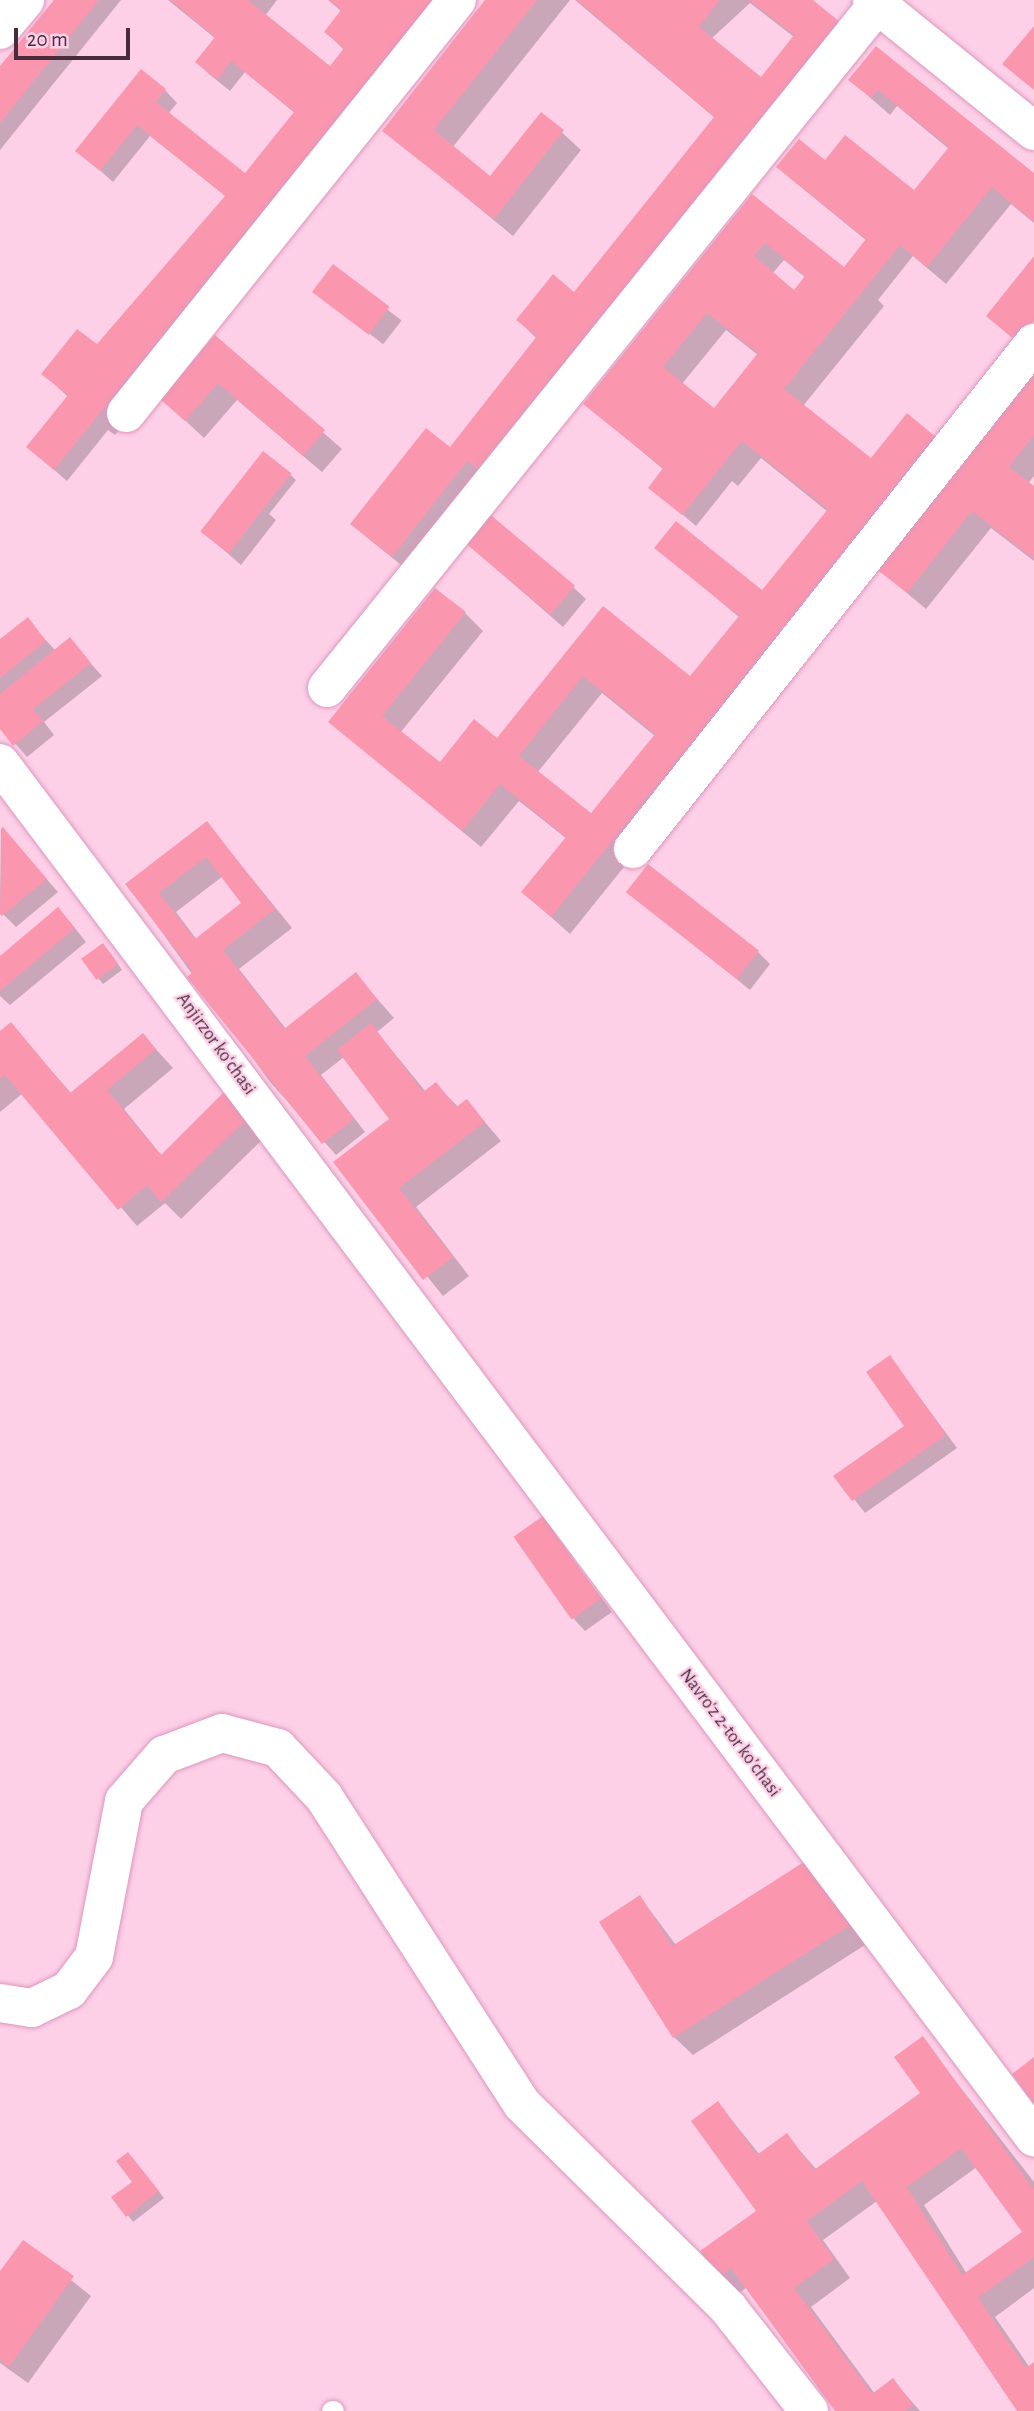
<!DOCTYPE html>
<meta charset="utf-8">
<style>
body{margin:0}
#map{position:relative;width:1034px;height:2411px;overflow:hidden;background:#fdd0e8;font-family:"Alegreya Sans",sans-serif}
div>[style]{position:absolute}
.shadow>*{inset:0;background:#0003;transform-origin:0 0}
.building>*{inset:0;background:#fa97af;transform-origin:0 0}
.roads{filter:drop-shadow(0 0 2px #de97be) drop-shadow(0 0 2px #de97be)}
.lane>*{height:21px;margin:-10.5px;padding:0 10.5px;transform-origin:10.5px;border-radius:10.5px;background:#fff}
.street>*{height:38px;margin:-19px;padding:0 19px;transform-origin:19px;border-radius:19px;background:#fff}
span{translate:-50% -50%;white-space:nowrap;text-align:center;line-height:1.15;-webkit-text-stroke:5px #fdd0e8;paint-order:stroke}
.street-label{font-size:19px;color:#482c3c}
.scale{position:absolute;left:14px;top:28px;width:116px;height:32px;box-sizing:border-box;border:4px solid #482c3c;border-top:0;padding-left:9px;font-size:21px;line-height:24px;white-space:nowrap;color:#482c3c;-webkit-text-stroke:5px #fdd0e8;paint-order:stroke}
</style>
<div id="map">
<div class="shadow">
<i style="clip-path:polygon(56px 0,121px 0,0 150px,0 69px)"></i>
<i style="clip-path:polygon(168px 0,277px 0,265px 16px,330px 68px,345px 51px,326px 32px,342px 12px,328px 0,455px 0,115px 435px,108px 430px,67px 481px,28px 447px,68px 397px,44px 374px,97px 346px,227px 197px,150px 136px,113px 182px,77px 150px,165px 90px,177px 103px,168px 114px,245px 175px,295px 113px,245px 72px,230px 91px,209px 74px,197px 62px,216px 39px)"></i>
<i style="clip-path:polygon(488px 0,570px 0,452px 148px,491px 178px,542px 114px,581px 150px,513px 236px,384px 130px)"></i>
<i style="clip-path:polygon(evenodd,575px 0,810px 0,840px 24px,405px 568px,365px 536px,450px 449px,537px 339px,518px 320px,575px 294px,715px 118px,575px 0,750px 3px,794px 37px,762px 79px,711px 39px,750px 3px)"></i>
<i style="clip-path:polygon(evenodd,876px 49px,1034px 175px,1034px 223px,1011px 204px,946px 284px,913px 256px,878px 300px,884px 306px,803px 406px,871px 461px,954px 457px,570px 934px,523px 892px,567px 839px,519px 801px,481px 847px,330px 722px,465px 613px,483px 631px,400px 733px,440px 765px,498px 741px,604px 609px,690px 678px,740px 618px,657px 548px,763px 593px,828px 512px,761px 458px,738px 486px,732px 481px,696px 526px,650px 487px,664px 470px,585px 404px,752px 196px,850px 275px,867px 241px,791px 179px,834px 170px,914px 192px,949px 149px,897px 106px,890px 115px,850px 80px,876px 49px,784px 260px,806px 278px,795px 292px,772px 274px,784px 260px,876px 49px,726px 330px,758px 355px,714px 411px,681px 385px,726px 330px,876px 49px,602px 693px,655px 736px,591px 816px,537px 773px,602px 693px)"></i>
<i style="left:333px;top:267px;width:87px;height:30px;rotate:38deg"></i>
<i style="clip-path:polygon(215px 338px,342px 449px,322px 472px,237px 400px,204px 438px,162px 399px)"></i>
<i style="clip-path:polygon(1034px 367px,1034px 476px,1028px 484px,1034px 489px,1034px 561px,991px 528px,926px 609px,877px 568px)"></i>
<i style="clip-path:polygon(290px 474px,296px 480px,269px 514px,276px 520px,241px 565px,202px 531px)"></i>
<i style="clip-path:polygon(463px 540px,573px 587px,586px 599px,563px 627px)"></i>
<i style="clip-path:polygon(27px 620px,56px 651px,70px 640px,102px 676px,44px 722px,54px 735px,27px 757px,0 726px,0 641px)"></i>
<i style="clip-path:polygon(evenodd,207px 823px,292px 928px,239px 969px,286px 1029px,356px 975px,394px 1018px,377px 1032px,426px 1092px,436px 1084px,458px 1107px,467px 1101px,501px 1141px,416px 1207px,469px 1276px,443px 1296px,335px 1162px,392px 1119px,344px 1057px,321px 1075px,365px 1132px,336px 1155px,270px 1082px,127px 884px,207px 823px,223px 876px,244px 903px,197px 940px,176px 912px,223px 876px)"></i>
<i style="clip-path:polygon(1px 828px,58px 892px,16px 927px,0 911px)"></i>
<i style="clip-path:polygon(628px 892px,758px 952px,770px 964px,750px 990px)"></i>
<i style="clip-path:polygon(70px 922px,86px 942px,10px 1005px,0 996px,0 958px)"></i>
<i style="clip-path:polygon(109px 951px,122px 970px,103px 984px,83px 959px)"></i>
<i style="clip-path:polygon(11px 1025px,72px 1094px,143px 1035px,173px 1068px,124px 1109px,162px 1156px,225px 1093px,265px 1137px,181px 1219px,165px 1203px,137px 1226px,23px 1093px,0 1112px,0 1034px)"></i>
<i style="clip-path:polygon(890px 1357px,957px 1448px,865px 1513px,836px 1476px,906px 1427px)"></i>
<i style="clip-path:polygon(543px 1519px,612px 1612px,585px 1631px,573px 1618px)"></i>
<i style="clip-path:polygon(807px 1862px,865px 1945px,693px 2055px,674px 2037px,640px 1897px,676px 1945px)"></i>
<i style="clip-path:polygon(evenodd,922px 2038px,1034px 2182px,1034px 2288px,995px 2317px,1030px 2368px,1034px 2365px,1034px 2411px,1019px 2411px,877px 2201px,823px 2240px,850px 2278px,811px 2307px,875px 2394px,893px 2380px,920px 2411px,838px 2411px,747px 2287px,738px 2294px,720px 2276px,758px 2211px,718px 2103px,760px 2155px,787px 2136px,817px 2170px,922px 2093px,922px 2038px,977px 2167px,1024px 2232px,967px 2274px,924px 2205px,977px 2167px)"></i>
<i style="clip-path:polygon(134px 2160px,164px 2198px,133px 2222px,114px 2197px,135px 2182px)"></i>
<i style="clip-path:polygon(23px 2242px,91px 2296px,28px 2383px,0 2363px,0 2274px)"></i>
</div>
<div class="building">
<i style="clip-path:polygon(54px 0,99px 0,0 123px,0 66px)"></i>
<i style="clip-path:polygon(170px 0,248px 0,330px 66px,344px 48px,324px 32px,341px 10px,329px 0,433px 0,54px 470px,26px 447px,68px 395px,41px 374px,77px 329px,97px 344px,225px 196px,137px 125px,100px 171px,75px 151px,141px 69px,166px 89px,156px 102px,245px 173px,294px 112px,231px 61px,217px 80px,195px 62px,215px 37px)"></i>
<i style="clip-path:polygon(485px 0,537px 0,434px 130px,490px 176px,541px 112px,564px 130px,494px 219px,382px 131px)"></i>
<i style="clip-path:polygon(577px 0,720px 0,699px 27px,761px 77px,794px 35px,749px 0,813px 0,841px 23px,483px 473px,467px 461px,392px 557px,350px 524px,426px 428px,450px 447px,537px 336px,516px 320px,553px 274px,574px 292px,714px 117px)"></i>
<i style="clip-path:polygon(1034px 26px,1034px 90px,1002px 64px)"></i>
<i style="clip-path:polygon(evenodd,876px 46px,1034px 173px,1034px 222px,992px 187px,927px 267px,900px 245px,784px 389px,871px 458px,907px 413px,937px 438px,551px 917px,521px 892px,566px 837px,500px 784px,462px 831px,328px 722px,435px 588px,466px 612px,382px 716px,440px 762px,474px 719px,497px 738px,603px 606px,690px 676px,739px 616px,654px 548px,676px 521px,762px 590px,828px 509px,742px 441px,682px 515px,648px 488px,663px 468px,583px 404px,752px 194px,844px 267px,866px 239px,776px 167px,799px 139px,825px 160px,845px 135px,914px 190px,949px 147px,878px 90px,871px 98px,848px 80px,876px 46px,765px 243px,805px 276px,794px 290px,754px 256px,765px 243px,876px 46px,707px 313px,758px 353px,714px 408px,663px 367px,707px 313px,876px 46px,583px 676px,655px 734px,591px 813px,519px 756px,583px 676px)"></i>
<i style="clip-path:polygon(1034px 256px,1034px 321px,1017px 342px,986px 316px)"></i>
<i style="left:333px;top:264px;width:71px;height:35px;rotate:37deg"></i>
<i style="clip-path:polygon(215px 335px,325px 430px,303px 456px,218px 383px,185px 421px,160px 399px)"></i>
<i style="clip-path:polygon(1034px 364px,1034px 435px,1009px 467px,1034px 486px,1034px 559px,972px 511px,907px 593px,875px 568px)"></i>
<i style="left:263px;top:451px;width:36px;height:102px;rotate:38deg"></i>
<i style="left:486px;top:511px;width:116px;height:38px;rotate:40deg"></i>
<i style="clip-path:polygon(28px 617px,46px 641px,0 678px,0 639px)"></i>
<i style="clip-path:polygon(70px 637px,91px 663px,33px 709px,43px 721px,13px 746px,0 729px,0 694px)"></i>
<i style="clip-path:polygon(evenodd,207px 821px,275px 909px,223px 950px,284px 1029px,356px 972px,377px 999px,305px 1056px,354px 1119px,322px 1144px,187px 977px,193px 972px,125px 884px,207px 821px,206px 857px,241px 903px,195px 939px,159px 893px,206px 857px)"></i>
<i style="clip-path:polygon(2px 826px,47px 879px,2px 916px,0 914px)"></i>
<i style="left:648px;top:864px;width:141px;height:36px;rotate:38deg"></i>
<i style="clip-path:polygon(58px 907px,75px 928px,0 991px,0 956px)"></i>
<i style="left:103px;top:943px;width:26px;height:27px;rotate:54deg"></i>
<i style="clip-path:polygon(11px 1022px,70px 1093px,143px 1033px,156px 1049px,107px 1090px,161px 1155px,225px 1091px,248px 1118px,161px 1202px,147px 1185px,118px 1210px,5px 1075px,0 1079px,0 1031px)"></i>
<i style="clip-path:polygon(371px 1023px,423px 1092px,436px 1082px,456px 1107px,467px 1099px,485px 1122px,399px 1188px,453px 1257px,423px 1280px,333px 1162px,389px 1119px,337px 1050px)"></i>
<i style="clip-path:polygon(890px 1355px,946px 1435px,852px 1501px,833px 1476px,904px 1426px,866px 1372px)"></i>
<i style="left:543px;top:1516px;width:101px;height:36px;rotate:55deg"></i>
<i style="clip-path:polygon(807px 1860px,849px 1926px,673px 2038px,599px 1922px,640px 1895px,672px 1946px)"></i>
<i style="clip-path:polygon(evenodd,923px 2036px,1034px 2190px,1034px 2257px,978px 2298px,1026px 2368px,1034px 2362px,1034px 2411px,1017px 2411px,862px 2181px,807px 2221px,834px 2259px,794px 2288px,872px 2394px,893px 2378px,913px 2405px,905px 2411px,835px 2411px,731px 2268px,719px 2277px,700px 2251px,756px 2211px,691px 2121px,718px 2101px,757px 2155px,787px 2133px,814px 2170px,920px 2093px,894px 2057px,923px 2036px,961px 2148px,1022px 2232px,962px 2275px,907px 2187px,961px 2148px)"></i>
<i style="clip-path:polygon(1034px 2057px,1034px 2104px,1012px 2074px)"></i>
<i style="clip-path:polygon(128px 2152px,159px 2191px,126px 2217px,111px 2197px,132px 2182px,116px 2161px)"></i>
<i style="clip-path:polygon(23px 2240px,74px 2276px,9px 2367px,0 2360px,0 2271px)"></i>
</div>
<div class="roads">
<div class="lane">
<i style="left:332px;top:2411px;width:1px"></i>
</div>
<div class="street">
<i style="left:872px;top:0;width:208px;rotate:39deg"></i>
<i style="left:0;top:30px;width:39px;rotate:-50deg"></i>
<i style="left:126px;top:413px;width:529px;rotate:-51.29deg"></i>
<i style="left:327px;top:688px;width:883px;rotate:-51.16deg"></i>
<i style="left:0;top:763px;width:1720px;rotate:53.04deg"></i>
<i style="left:633px;top:849px;width:646px;rotate:-51.6deg"></i>
<i style="left:0;top:2003px;width:32px;rotate:9deg"></i>
<i style="left:32px;top:2008px;width:41px;rotate:-25.9deg"></i>
<i style="left:69px;top:1990px;width:41px;rotate:-52.9deg"></i>
<i style="left:94px;top:1957px;width:159px;rotate:-79.1deg"></i>
<i style="left:124px;top:1801px;width:61px;rotate:-49deg"></i>
<i style="left:164px;top:1755px;width:62px;rotate:-20.8deg"></i>
<i style="left:222px;top:1733px;width:58px;rotate:15deg"></i>
<i style="left:278px;top:1748px;width:67px;rotate:46.8deg"></i>
<i style="left:324px;top:1797px;width:365px;rotate:57.2deg"></i>
<i style="left:522px;top:2104px;width:290px;rotate:44.7deg"></i>
<i style="left:728px;top:2308px;width:131px;rotate:51.8deg"></i>
</div>
</div>
<div class="street-label">
<span style="left:216px;top:1044px;rotate:54deg">Anjirzor koʻchasi</span>
<span style="left:730px;top:1733px;rotate:53deg">Navro'z 2-tor koʼchasi</span>
</div>
<div class="scale">20 m</div>
</div>
